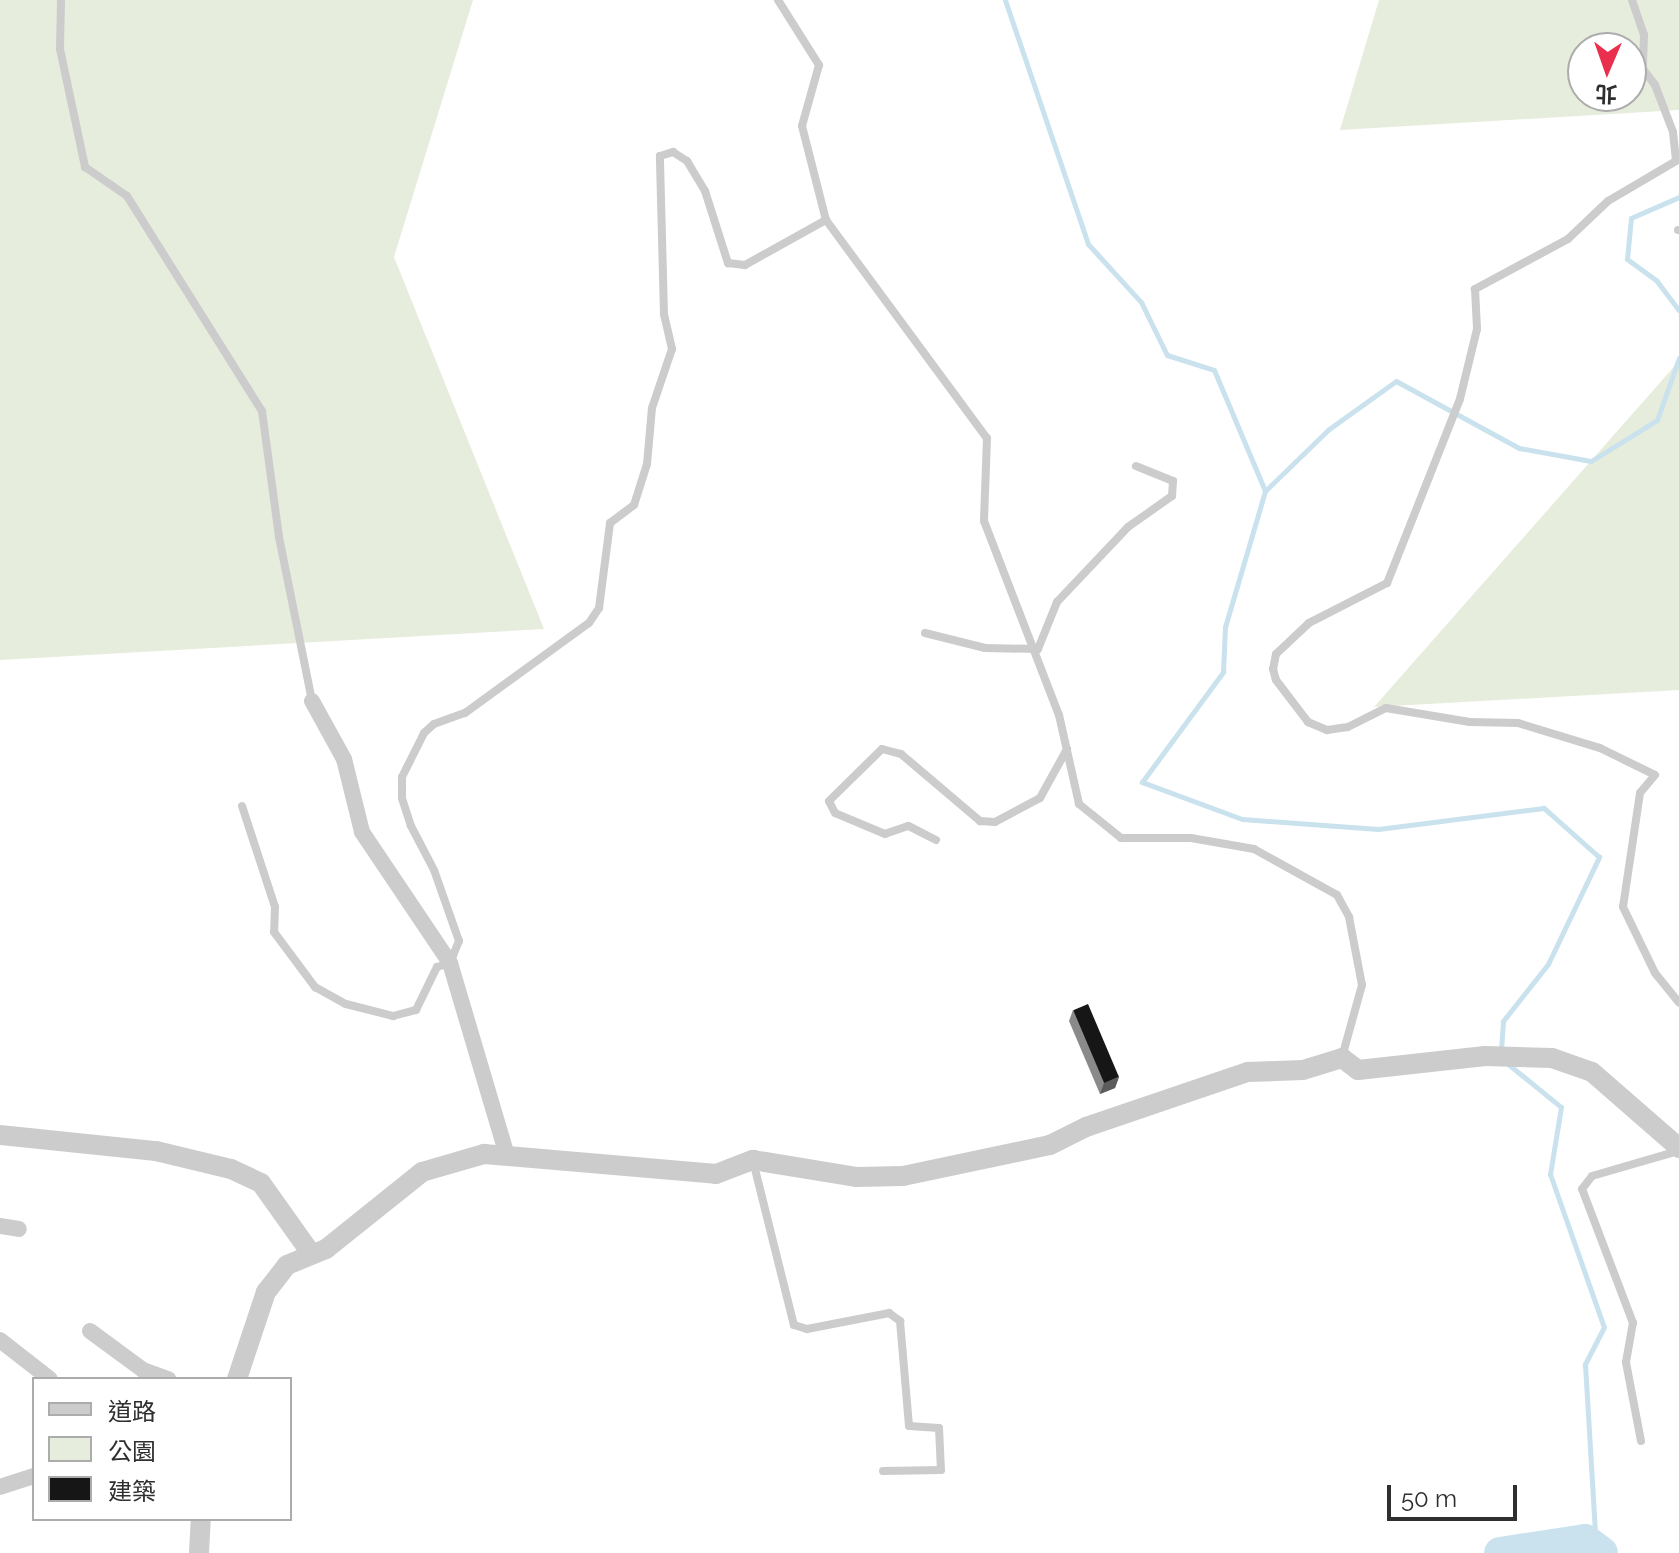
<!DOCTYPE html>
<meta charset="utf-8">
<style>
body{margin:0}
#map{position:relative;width:1679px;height:1553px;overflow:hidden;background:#fff;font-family:Raleway,"Noto Sans TC",sans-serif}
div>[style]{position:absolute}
.green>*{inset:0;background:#e7eddd}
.stream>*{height:5px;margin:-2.5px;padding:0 2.5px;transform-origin:2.5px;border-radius:2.5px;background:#c9e2ed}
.river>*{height:32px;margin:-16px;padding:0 16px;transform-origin:16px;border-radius:16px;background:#c9e2ed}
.service>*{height:8px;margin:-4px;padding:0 4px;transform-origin:4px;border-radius:4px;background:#ccc}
.minor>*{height:16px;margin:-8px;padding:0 8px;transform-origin:8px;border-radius:8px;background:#ccc}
.tertiary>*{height:20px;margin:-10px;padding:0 10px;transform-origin:10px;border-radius:10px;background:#ccc}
.wall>*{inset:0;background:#8a8a8a}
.shaded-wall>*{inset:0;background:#5c5c5c}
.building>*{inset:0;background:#161616;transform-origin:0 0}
span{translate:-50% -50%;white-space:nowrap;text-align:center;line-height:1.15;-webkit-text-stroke:8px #fff;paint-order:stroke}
.legend{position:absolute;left:32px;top:1377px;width:260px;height:144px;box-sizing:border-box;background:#fff;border:2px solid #acacac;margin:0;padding:10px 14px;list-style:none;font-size:24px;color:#2f2f2f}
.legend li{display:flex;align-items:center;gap:16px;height:40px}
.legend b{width:40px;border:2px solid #acacac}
.north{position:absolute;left:1567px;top:32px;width:80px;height:80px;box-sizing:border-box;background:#fff;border:2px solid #acacac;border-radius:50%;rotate:182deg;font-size:22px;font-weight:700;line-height:32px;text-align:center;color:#2f2f2f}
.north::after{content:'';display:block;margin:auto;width:28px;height:36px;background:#ea2e4e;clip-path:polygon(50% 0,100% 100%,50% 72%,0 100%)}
.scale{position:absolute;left:1387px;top:1485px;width:130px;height:36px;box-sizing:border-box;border:4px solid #2f2f2f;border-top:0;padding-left:10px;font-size:24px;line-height:28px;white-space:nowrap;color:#2f2f2f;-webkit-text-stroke:6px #fff;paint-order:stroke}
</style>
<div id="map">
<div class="green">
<i style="clip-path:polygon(0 0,473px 0,394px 257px,544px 629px,0 660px)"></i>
<i style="clip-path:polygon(evenodd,1379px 0,1679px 0,1679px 110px,1340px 130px,1379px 0,1583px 48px,1631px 48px,1631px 96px,1583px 96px,1583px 48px)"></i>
<i style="clip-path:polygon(1679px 361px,1679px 690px,1374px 707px)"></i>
</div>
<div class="stream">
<i style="left:1005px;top:0;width:258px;rotate:71.2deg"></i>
<i style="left:1088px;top:244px;width:79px;rotate:47.6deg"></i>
<i style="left:1141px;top:302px;width:59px;rotate:63.9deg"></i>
<i style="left:1167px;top:355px;width:49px;rotate:17.7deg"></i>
<i style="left:1214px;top:370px;width:131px;rotate:67.1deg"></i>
<i style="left:1679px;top:197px;width:52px;rotate:156.4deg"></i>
<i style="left:1631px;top:218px;width:41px;rotate:95.6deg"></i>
<i style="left:1627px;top:259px;width:36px;rotate:36deg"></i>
<i style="left:1656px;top:280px;width:38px;rotate:53deg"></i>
<i style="left:1501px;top:1050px;width:29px;rotate:-86deg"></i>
<i style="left:1503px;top:1021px;width:73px;rotate:-51.7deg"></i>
<i style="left:1548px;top:964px;width:119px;rotate:-64.5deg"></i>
<i style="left:1599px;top:857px;width:74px;rotate:-138.3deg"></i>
<i style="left:1544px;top:808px;width:167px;rotate:172.8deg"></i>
<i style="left:1378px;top:829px;width:136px;rotate:-175.8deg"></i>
<i style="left:1242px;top:819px;width:107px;rotate:-159.7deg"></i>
<i style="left:1142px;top:782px;width:137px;rotate:-53.6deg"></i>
<i style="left:1223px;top:672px;width:45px;rotate:-87.5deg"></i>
<i style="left:1225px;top:627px;width:142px;rotate:-73.6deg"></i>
<i style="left:1265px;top:491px;width:89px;rotate:-44.1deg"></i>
<i style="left:1329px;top:429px;width:82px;rotate:-35.6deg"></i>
<i style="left:1396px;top:381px;width:140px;rotate:28.6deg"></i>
<i style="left:1519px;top:448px;width:73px;rotate:10.2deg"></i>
<i style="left:1591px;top:461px;width:78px;rotate:-31.8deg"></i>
<i style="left:1657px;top:420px;width:66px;rotate:-70.5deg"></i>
<i style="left:1508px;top:1064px;width:68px;rotate:39.1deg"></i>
<i style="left:1561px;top:1107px;width:68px;rotate:99.3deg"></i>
<i style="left:1550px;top:1174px;width:162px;rotate:70.6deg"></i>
<i style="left:1604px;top:1327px;width:42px;rotate:117.2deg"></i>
<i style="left:1585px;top:1364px;width:184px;rotate:86.6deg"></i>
</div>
<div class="river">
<i style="left:1500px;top:1553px;width:86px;rotate:-8.7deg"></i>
<i style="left:1585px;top:1540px;width:21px;rotate:37deg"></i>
</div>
<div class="service">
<i style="left:61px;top:0;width:49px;rotate:91.2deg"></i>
<i style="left:60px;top:49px;width:121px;rotate:78deg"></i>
<i style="left:85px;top:167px;width:51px;rotate:34.6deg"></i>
<i style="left:127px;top:196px;width:254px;rotate:57.9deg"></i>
<i style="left:262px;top:411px;width:127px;rotate:82.3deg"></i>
<i style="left:279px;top:537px;width:167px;rotate:78.6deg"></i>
<i style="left:778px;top:0;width:77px;rotate:57.8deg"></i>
<i style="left:819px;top:65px;width:63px;rotate:105.6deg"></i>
<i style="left:802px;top:126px;width:97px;rotate:75.7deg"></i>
<i style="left:826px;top:220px;width:271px;rotate:53.6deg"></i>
<i style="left:987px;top:438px;width:83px;rotate:92.1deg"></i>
<i style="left:984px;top:521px;width:208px;rotate:68.9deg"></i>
<i style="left:1059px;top:715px;width:91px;rotate:77.3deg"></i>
<i style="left:1079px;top:804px;width:54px;rotate:39deg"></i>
<i style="left:1121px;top:838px;width:70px"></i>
<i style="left:1191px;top:838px;width:64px;rotate:9.9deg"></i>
<i style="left:1254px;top:849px;width:95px;rotate:29deg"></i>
<i style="left:1337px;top:895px;width:25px;rotate:61deg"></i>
<i style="left:1349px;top:917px;width:69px;rotate:79.2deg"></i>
<i style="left:1362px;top:985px;width:75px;rotate:105.5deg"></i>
<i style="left:1632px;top:0;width:37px;rotate:71deg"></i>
<i style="left:1644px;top:35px;width:34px;rotate:92deg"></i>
<i style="left:1643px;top:69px;width:20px;rotate:53deg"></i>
<i style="left:1655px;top:85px;width:50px;rotate:69deg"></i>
<i style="left:1673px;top:132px;width:29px;rotate:84deg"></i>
<i style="left:1676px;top:161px;width:79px;rotate:149.5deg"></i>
<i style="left:1608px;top:201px;width:55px;rotate:136.5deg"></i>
<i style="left:1568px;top:239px;width:106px;rotate:151.7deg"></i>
<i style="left:1475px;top:289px;width:40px;rotate:87.1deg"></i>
<i style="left:1477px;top:329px;width:72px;rotate:103.7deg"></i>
<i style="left:1460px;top:399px;width:198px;rotate:111.6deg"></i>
<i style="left:1387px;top:583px;width:88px;rotate:152.9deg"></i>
<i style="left:1309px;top:623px;width:45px;rotate:136.8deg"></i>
<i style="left:1276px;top:654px;width:15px;rotate:101deg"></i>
<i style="left:1273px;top:669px;width:11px;rotate:75deg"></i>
<i style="left:1276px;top:680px;width:53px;rotate:52.7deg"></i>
<i style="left:1308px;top:722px;width:21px;rotate:23deg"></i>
<i style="left:1327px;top:730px;width:21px;rotate:-8deg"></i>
<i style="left:1348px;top:727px;width:42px;rotate:-26.6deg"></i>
<i style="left:1386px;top:708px;width:85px;rotate:9.5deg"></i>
<i style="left:1470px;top:722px;width:48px;rotate:1.2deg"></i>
<i style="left:1518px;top:723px;width:86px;rotate:17deg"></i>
<i style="left:1600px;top:748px;width:61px;rotate:26.1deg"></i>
<i style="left:1655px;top:775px;width:23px;rotate:130deg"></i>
<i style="left:1640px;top:793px;width:115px;rotate:98.5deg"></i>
<i style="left:1623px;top:907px;width:73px;rotate:64.1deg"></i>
<i style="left:1655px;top:973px;width:38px;rotate:51deg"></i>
<i style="left:1678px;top:230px;width:1px"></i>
<i style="left:925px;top:633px;width:62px;rotate:14deg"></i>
<i style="left:985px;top:648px;width:53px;rotate:1.1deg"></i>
<i style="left:1038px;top:649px;width:51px;rotate:-68deg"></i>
<i style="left:1057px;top:602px;width:103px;rotate:-46.6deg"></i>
<i style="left:1128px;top:527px;width:54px;rotate:-35.2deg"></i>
<i style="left:1172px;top:496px;width:15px;rotate:-86deg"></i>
<i style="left:1173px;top:481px;width:40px;rotate:-158deg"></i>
<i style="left:242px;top:806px;width:106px;rotate:71.9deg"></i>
<i style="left:275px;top:907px;width:25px;rotate:92deg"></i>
<i style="left:274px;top:932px;width:69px;rotate:53.3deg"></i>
<i style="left:315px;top:987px;width:35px;rotate:29deg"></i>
<i style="left:346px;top:1004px;width:49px;rotate:14.3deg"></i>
<i style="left:393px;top:1016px;width:24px;rotate:-15deg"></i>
<i style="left:416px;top:1010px;width:48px;rotate:-64deg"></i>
<i style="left:437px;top:967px;width:14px;rotate:-17deg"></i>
<i style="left:450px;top:963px;width:24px;rotate:-68deg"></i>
<i style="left:459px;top:941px;width:75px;rotate:-109.4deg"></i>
<i style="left:434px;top:870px;width:50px;rotate:-117.6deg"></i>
<i style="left:411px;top:826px;width:29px;rotate:-108deg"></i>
<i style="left:402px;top:798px;width:21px;rotate:-90deg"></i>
<i style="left:402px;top:777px;width:49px;rotate:-63.4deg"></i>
<i style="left:424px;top:733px;width:13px;rotate:-42deg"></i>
<i style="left:434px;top:724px;width:33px;rotate:-20deg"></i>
<i style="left:465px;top:713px;width:153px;rotate:-36deg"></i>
<i style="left:589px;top:623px;width:18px;rotate:-56deg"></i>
<i style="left:599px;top:608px;width:86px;rotate:-82.6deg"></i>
<i style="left:610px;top:523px;width:30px;rotate:-37deg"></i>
<i style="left:634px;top:505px;width:43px;rotate:-72.4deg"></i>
<i style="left:647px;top:464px;width:56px;rotate:-84.9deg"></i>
<i style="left:652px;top:408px;width:62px;rotate:-71.3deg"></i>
<i style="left:672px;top:349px;width:36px;rotate:-103deg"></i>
<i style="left:664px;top:314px;width:158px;rotate:-91.5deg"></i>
<i style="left:660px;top:156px;width:14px;rotate:-17deg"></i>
<i style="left:673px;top:152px;width:17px;rotate:33deg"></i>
<i style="left:687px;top:161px;width:35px;rotate:59deg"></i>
<i style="left:705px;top:191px;width:76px;rotate:72.3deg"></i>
<i style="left:728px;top:263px;width:17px;rotate:7deg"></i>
<i style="left:745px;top:265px;width:93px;rotate:-29.1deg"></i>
<i style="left:936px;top:840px;width:31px;rotate:-153deg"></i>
<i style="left:908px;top:826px;width:24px;rotate:161deg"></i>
<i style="left:885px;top:834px;width:54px;rotate:-157.2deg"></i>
<i style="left:835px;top:813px;width:13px;rotate:-117deg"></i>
<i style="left:829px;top:801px;width:74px;rotate:-44.5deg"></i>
<i style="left:882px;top:749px;width:20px;rotate:15deg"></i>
<i style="left:901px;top:754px;width:104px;rotate:40.3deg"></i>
<i style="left:980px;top:821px;width:15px;rotate:4deg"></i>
<i style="left:995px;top:822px;width:51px;rotate:-28.1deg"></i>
<i style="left:1040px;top:798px;width:56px;rotate:-61.1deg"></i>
<i style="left:753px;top:1161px;width:169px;rotate:76deg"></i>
<i style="left:794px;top:1325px;width:14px;rotate:17deg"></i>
<i style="left:807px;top:1329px;width:84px;rotate:-11deg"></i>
<i style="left:889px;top:1313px;width:14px;rotate:36deg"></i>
<i style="left:900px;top:1321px;width:105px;rotate:85.1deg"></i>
<i style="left:909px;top:1426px;width:30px;rotate:4deg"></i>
<i style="left:939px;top:1428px;width:42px;rotate:87.3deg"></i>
<i style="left:941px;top:1470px;width:58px;rotate:179deg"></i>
<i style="left:1641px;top:1441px;width:80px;rotate:-100.8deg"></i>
<i style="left:1626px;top:1362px;width:40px;rotate:-80deg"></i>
<i style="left:1633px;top:1323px;width:143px;rotate:-110.8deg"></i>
<i style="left:1582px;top:1189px;width:16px;rotate:-52deg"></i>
<i style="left:1592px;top:1176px;width:90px;rotate:-16.2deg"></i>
</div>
<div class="minor">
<i style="left:312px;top:701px;width:66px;rotate:61.1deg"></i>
<i style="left:344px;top:759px;width:75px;rotate:76.1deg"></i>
<i style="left:362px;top:832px;width:158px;rotate:56.1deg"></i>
<i style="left:450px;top:963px;width:200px;rotate:73.5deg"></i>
<i style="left:0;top:1226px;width:19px;rotate:9deg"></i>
<i style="left:90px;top:1331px;width:66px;rotate:36.3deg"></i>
<i style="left:143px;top:1370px;width:27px;rotate:20deg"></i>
<i style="left:0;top:1340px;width:63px;rotate:38deg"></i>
<i style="left:0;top:1487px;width:36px;rotate:-18deg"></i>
</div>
<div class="tertiary">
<i style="left:0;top:1135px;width:157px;rotate:5.9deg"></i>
<i style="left:156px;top:1151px;width:77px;rotate:13.5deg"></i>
<i style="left:231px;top:1169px;width:33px;rotate:25deg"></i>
<i style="left:261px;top:1183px;width:85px;rotate:54.6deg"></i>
<i style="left:237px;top:1379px;width:92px;rotate:-71.6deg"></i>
<i style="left:266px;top:1292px;width:34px;rotate:-52deg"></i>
<i style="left:287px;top:1265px;width:42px;rotate:-22.3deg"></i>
<i style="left:326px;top:1249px;width:123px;rotate:-38.7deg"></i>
<i style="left:422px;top:1172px;width:65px;rotate:-16.2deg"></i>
<i style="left:484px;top:1154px;width:233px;rotate:4.9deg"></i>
<i style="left:716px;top:1174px;width:40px;rotate:-21deg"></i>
<i style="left:753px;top:1160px;width:104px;rotate:9.4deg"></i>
<i style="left:856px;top:1177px;width:47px;rotate:-1.2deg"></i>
<i style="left:903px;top:1176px;width:150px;rotate:-11.9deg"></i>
<i style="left:1050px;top:1145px;width:40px;rotate:-26.6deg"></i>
<i style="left:1086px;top:1127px;width:171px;rotate:-18.8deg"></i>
<i style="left:1248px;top:1072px;width:55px;rotate:-2.1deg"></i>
<i style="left:1303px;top:1070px;width:41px;rotate:-17.1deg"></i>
<i style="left:1342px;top:1058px;width:20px;rotate:37deg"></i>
<i style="left:1358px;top:1070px;width:128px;rotate:-6.3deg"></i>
<i style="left:1485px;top:1056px;width:67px;rotate:1.7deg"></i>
<i style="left:1552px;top:1058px;width:42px;rotate:19.3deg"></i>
<i style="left:1592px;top:1072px;width:116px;rotate:41.1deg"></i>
<i style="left:199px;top:1553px;width:34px;rotate:-87deg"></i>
</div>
<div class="wall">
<i style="clip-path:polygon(1073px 1010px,1119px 1077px,1115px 1088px,1100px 1094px,1069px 1021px)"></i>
</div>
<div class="shaded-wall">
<i style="clip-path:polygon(1119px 1077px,1115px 1088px,1100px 1094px,1104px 1083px)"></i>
</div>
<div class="building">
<i style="left:1088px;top:1004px;width:79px;height:16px;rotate:67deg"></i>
</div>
<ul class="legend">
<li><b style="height:10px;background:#ccc"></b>道路</li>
<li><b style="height:22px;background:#e7eddd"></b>公園</li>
<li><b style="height:22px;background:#161616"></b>建築</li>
</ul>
<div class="north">北</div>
<div class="scale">50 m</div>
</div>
